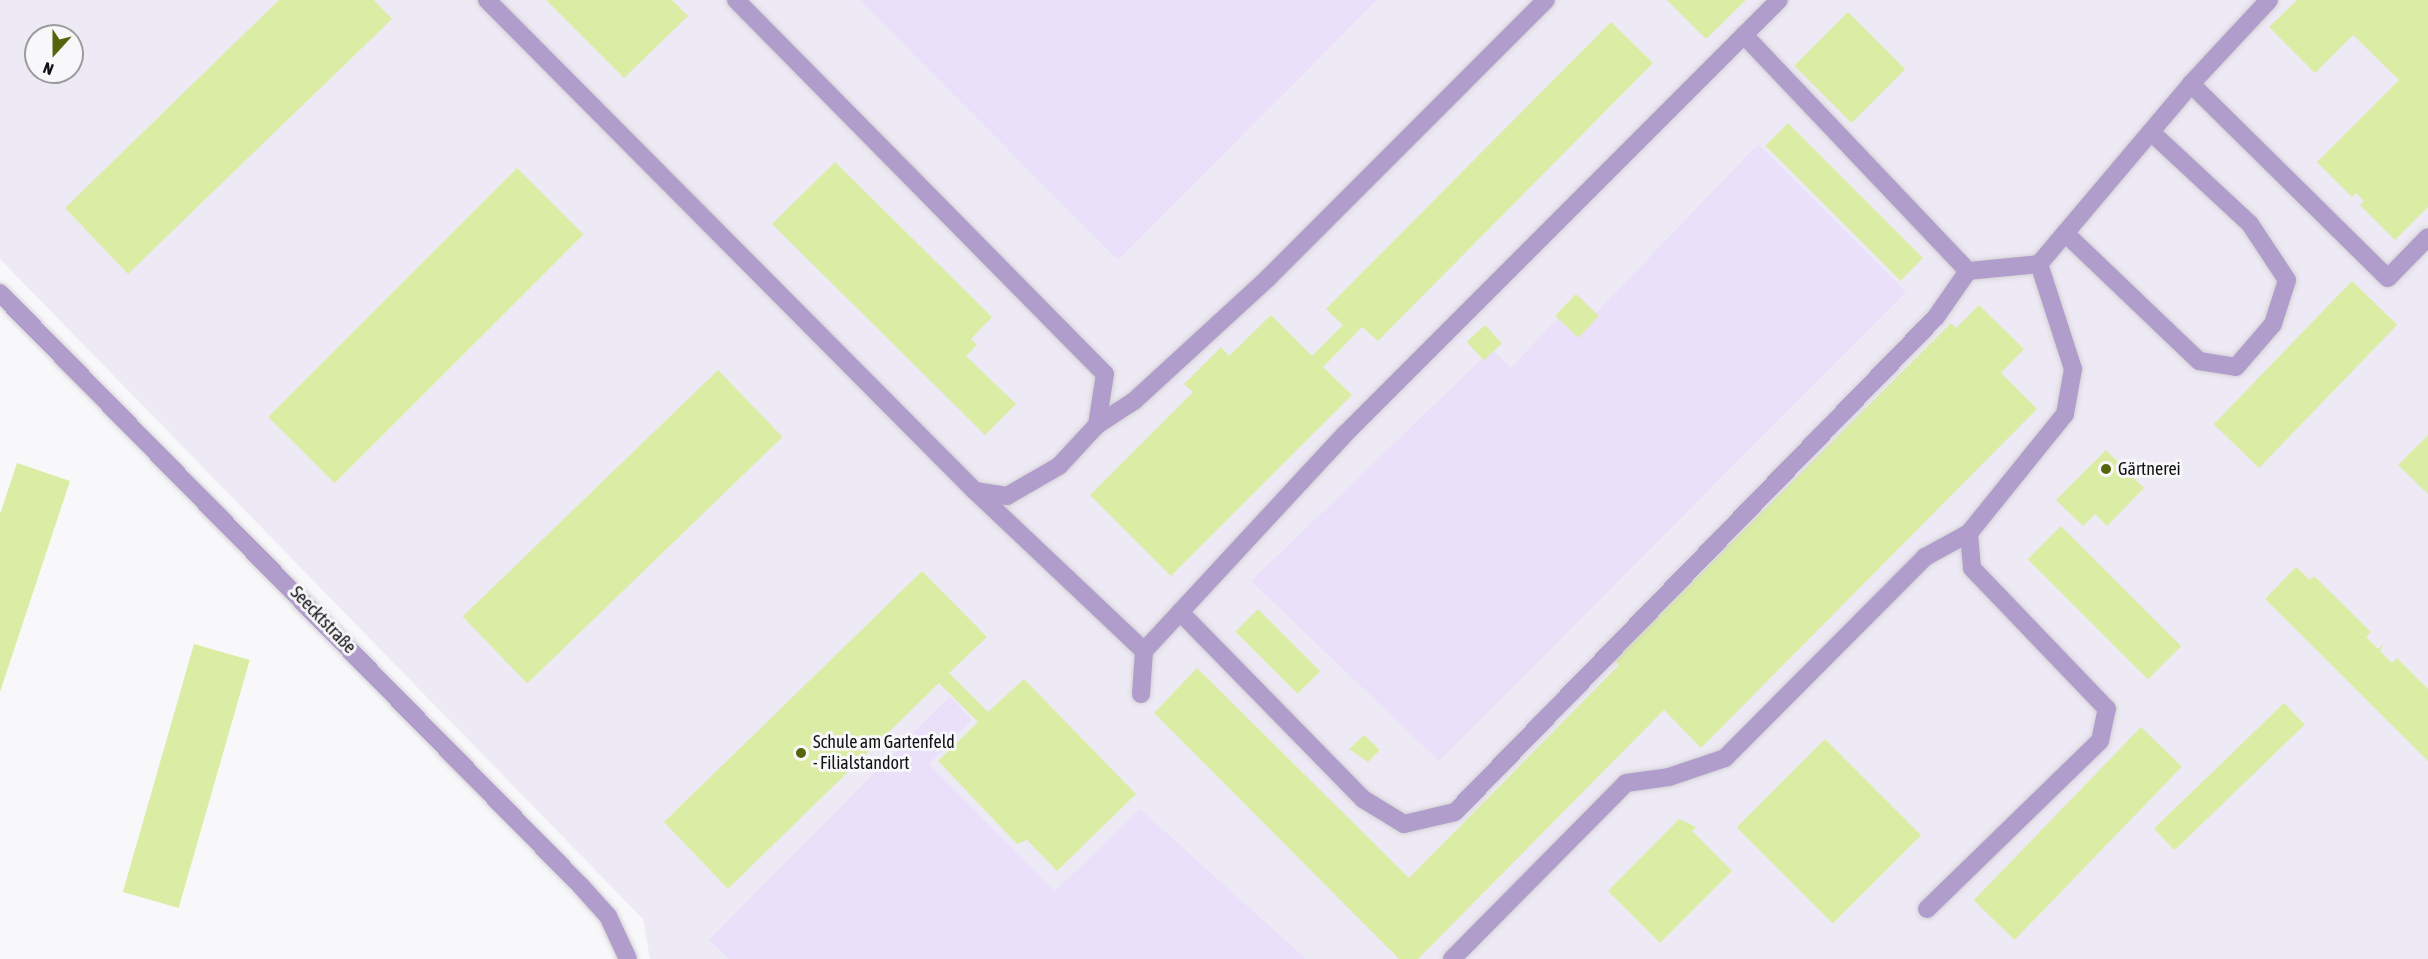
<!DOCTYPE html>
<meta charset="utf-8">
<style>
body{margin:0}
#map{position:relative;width:2428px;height:959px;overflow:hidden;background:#f8f7fa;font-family:"Asap Condensed",sans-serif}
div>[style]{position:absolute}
.built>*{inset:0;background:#eeeaf5}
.green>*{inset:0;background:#eae0f9}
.building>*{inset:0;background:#dbeda5;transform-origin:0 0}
.roads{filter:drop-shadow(0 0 2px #d3d2d5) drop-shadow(0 0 2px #d3d2d5)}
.minor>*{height:18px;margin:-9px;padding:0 9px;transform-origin:9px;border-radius:9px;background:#b19dcc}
.dots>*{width:16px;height:16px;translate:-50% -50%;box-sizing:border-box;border:3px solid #f8f7fa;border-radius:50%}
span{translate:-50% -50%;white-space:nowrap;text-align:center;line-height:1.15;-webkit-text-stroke:6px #f8f7fa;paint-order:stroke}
.poi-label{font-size:18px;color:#121213}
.left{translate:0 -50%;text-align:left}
.street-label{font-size:18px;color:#121213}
.north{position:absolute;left:24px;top:24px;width:60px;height:60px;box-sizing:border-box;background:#f8f7fa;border:2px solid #9c9b9e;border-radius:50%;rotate:201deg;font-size:16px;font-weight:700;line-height:24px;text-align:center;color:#121213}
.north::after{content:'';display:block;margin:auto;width:21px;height:27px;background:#55650b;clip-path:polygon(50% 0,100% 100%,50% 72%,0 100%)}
</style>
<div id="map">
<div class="built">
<i style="clip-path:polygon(evenodd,0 0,2428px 0,2428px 959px,650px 959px,643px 919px,0 259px,0 0,36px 36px,72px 36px,72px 72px,36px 72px,36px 36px)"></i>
</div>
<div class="green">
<i style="clip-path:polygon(859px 0,1377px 0,1118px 260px)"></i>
<i style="clip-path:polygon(1758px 144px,1906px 292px,1439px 761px,1251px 581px,1492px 349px,1511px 368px,1579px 295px,1596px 313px)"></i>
<i style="clip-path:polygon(950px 696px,972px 720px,929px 764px,1055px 891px,1140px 809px,1306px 959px,729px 959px,709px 940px)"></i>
</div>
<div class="building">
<i style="clip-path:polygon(279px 0,374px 0,392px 19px,128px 274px,65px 208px)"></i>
<i style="clip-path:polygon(546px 0,672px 0,688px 16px,624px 78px)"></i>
<i style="clip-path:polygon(1667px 0,1746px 0,1706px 39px)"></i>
<i style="clip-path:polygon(2297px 0,2428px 0,2428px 207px,2395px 240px,2360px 205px,2364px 201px,2356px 193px,2352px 197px,2317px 162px,2399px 80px,2353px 35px,2315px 73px,2269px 27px)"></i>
<i style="left:1848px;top:12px;width:81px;height:76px;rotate:45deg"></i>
<i style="clip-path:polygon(1611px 22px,1653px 63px,1378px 341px,1362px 327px,1323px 367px,1352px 395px,1171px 576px,1090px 495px,1193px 392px,1184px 384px,1221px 347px,1229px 356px,1271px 315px,1312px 356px,1343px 325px,1326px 309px)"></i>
<i style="left:1788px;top:123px;width:191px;height:32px;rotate:45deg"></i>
<i style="clip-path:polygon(835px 162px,992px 317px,971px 339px,977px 345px,966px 356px,1016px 404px,985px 435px,772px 224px)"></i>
<i style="left:517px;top:168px;width:94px;height:352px;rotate:45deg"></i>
<i style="left:2352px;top:281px;width:63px;height:199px;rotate:44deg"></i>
<i style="left:1576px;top:294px;width:32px;height:30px;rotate:44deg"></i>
<i style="clip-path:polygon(1979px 305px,2024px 349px,2001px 373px,2037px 409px,1701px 748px,1664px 710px,1418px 959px,1399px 959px,1154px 713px,1197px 668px,1409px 878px,1619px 665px,1614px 660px,1951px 323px,1956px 328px)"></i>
<i style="left:1485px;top:325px;width:25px;height:25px;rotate:47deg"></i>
<i style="left:718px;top:370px;width:93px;height:355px;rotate:46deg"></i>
<i style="clip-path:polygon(2428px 435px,2428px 494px,2398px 465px)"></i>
<i style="clip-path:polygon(2106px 450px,2144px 488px,2107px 526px,2095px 514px,2083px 526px,2056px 500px)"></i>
<i style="clip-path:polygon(17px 463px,70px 481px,0 692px,0 514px)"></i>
<i style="left:2061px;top:526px;width:170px;height:47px;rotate:45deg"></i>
<i style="clip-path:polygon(2296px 567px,2310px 580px,2314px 576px,2371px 632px,2366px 637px,2378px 649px,2384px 643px,2380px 651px,2392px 663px,2397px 658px,2428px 689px,2428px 761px,2265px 599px)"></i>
<i style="clip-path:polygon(922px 571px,987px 637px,949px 673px,988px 712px,1024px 679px,1136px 794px,1057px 871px,1027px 840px,1017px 844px,938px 761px,978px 722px,939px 683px,728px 889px,664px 822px)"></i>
<i style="left:1258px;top:609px;width:88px;height:32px;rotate:45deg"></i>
<i style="left:194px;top:644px;width:58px;height:258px;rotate:16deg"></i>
<i style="left:2284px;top:703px;width:30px;height:181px;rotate:46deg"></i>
<i style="left:2141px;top:727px;width:57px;height:241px;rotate:44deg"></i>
<i style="clip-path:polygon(1364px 735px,1380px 750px,1368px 762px,1349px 749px)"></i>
<i style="left:1825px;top:739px;width:136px;height:125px;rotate:45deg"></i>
<i style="clip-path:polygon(1679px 819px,1696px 827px,1692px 831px,1732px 871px,1660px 943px,1608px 891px)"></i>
</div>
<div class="roads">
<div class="minor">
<i style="left:487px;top:0;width:692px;rotate:45.18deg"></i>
<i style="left:975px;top:491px;width:233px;rotate:43.4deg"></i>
<i style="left:736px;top:0;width:525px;rotate:45.39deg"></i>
<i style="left:1105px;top:374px;width:52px;rotate:98.9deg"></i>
<i style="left:1097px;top:425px;width:56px;rotate:132.8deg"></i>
<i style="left:1059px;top:466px;width:60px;rotate:150deg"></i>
<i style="left:1007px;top:496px;width:31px;rotate:-171deg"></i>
<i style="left:2269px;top:0;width:115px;rotate:132.9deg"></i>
<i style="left:2191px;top:84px;width:276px;rotate:44.6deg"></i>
<i style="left:2388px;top:278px;width:57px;rotate:-45.7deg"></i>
<i style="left:1744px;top:35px;width:325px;rotate:46.5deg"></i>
<i style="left:1968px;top:271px;width:71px;rotate:-5.6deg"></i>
<i style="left:2065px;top:233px;width:185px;rotate:43.7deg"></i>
<i style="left:2199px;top:361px;width:37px;rotate:9deg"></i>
<i style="left:2236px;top:367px;width:57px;rotate:-49.3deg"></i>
<i style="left:2273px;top:324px;width:46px;rotate:-72.3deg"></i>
<i style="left:2287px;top:280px;width:67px;rotate:-123.5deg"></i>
<i style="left:2250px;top:224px;width:135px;rotate:-137.1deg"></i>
<i style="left:0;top:293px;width:829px;rotate:45.59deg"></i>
<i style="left:580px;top:885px;width:42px;rotate:47.9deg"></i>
<i style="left:608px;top:916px;width:47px;rotate:65.1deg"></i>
<i style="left:1097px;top:425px;width:44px;rotate:-33deg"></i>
<i style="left:1134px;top:401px;width:182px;rotate:-42.5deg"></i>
<i style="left:1268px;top:278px;width:393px;rotate:-45deg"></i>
<i style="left:1180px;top:612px;width:262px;rotate:45.6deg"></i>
<i style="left:1363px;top:799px;width:48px;rotate:31.4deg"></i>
<i style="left:1404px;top:824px;width:52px;rotate:-13.2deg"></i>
<i style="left:1455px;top:812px;width:690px;rotate:-45.82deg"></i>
<i style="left:1936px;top:317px;width:56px;rotate:-55.2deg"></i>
<i style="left:1141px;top:694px;width:43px;rotate:-86deg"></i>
<i style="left:1144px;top:651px;width:297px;rotate:-47.2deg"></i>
<i style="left:1346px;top:433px;width:612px;rotate:-45deg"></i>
<i style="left:1927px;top:909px;width:241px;rotate:-44.2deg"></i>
<i style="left:2100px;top:741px;width:33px;rotate:-78deg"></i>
<i style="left:2107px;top:709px;width:195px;rotate:-133.8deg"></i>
<i style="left:1972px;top:568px;width:35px;rotate:-95deg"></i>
<i style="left:1969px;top:533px;width:153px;rotate:-51.1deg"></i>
<i style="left:2065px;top:414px;width:46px;rotate:-79.9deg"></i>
<i style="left:2073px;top:369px;width:110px;rotate:-107.9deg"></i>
<i style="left:2039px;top:264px;width:236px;rotate:-49.8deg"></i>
<i style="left:1452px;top:959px;width:247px;rotate:-45.3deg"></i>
<i style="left:1626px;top:783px;width:43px;rotate:-7.9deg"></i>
<i style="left:1669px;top:777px;width:59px;rotate:-18.7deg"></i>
<i style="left:1725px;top:758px;width:284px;rotate:-45.1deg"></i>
<i style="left:1925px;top:557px;width:50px;rotate:-28.6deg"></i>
</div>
</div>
<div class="dots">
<i style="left:2106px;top:469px;background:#55650b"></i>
<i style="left:801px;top:753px;background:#55650b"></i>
</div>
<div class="poi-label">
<span class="left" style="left:2118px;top:469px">Gärtnerei</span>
<span class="left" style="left:813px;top:753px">Schule am Gartenfeld<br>- Filialstandort</span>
</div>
<div class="street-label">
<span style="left:323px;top:620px;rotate:46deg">Seecktstraße</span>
</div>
<div class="north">N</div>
</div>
